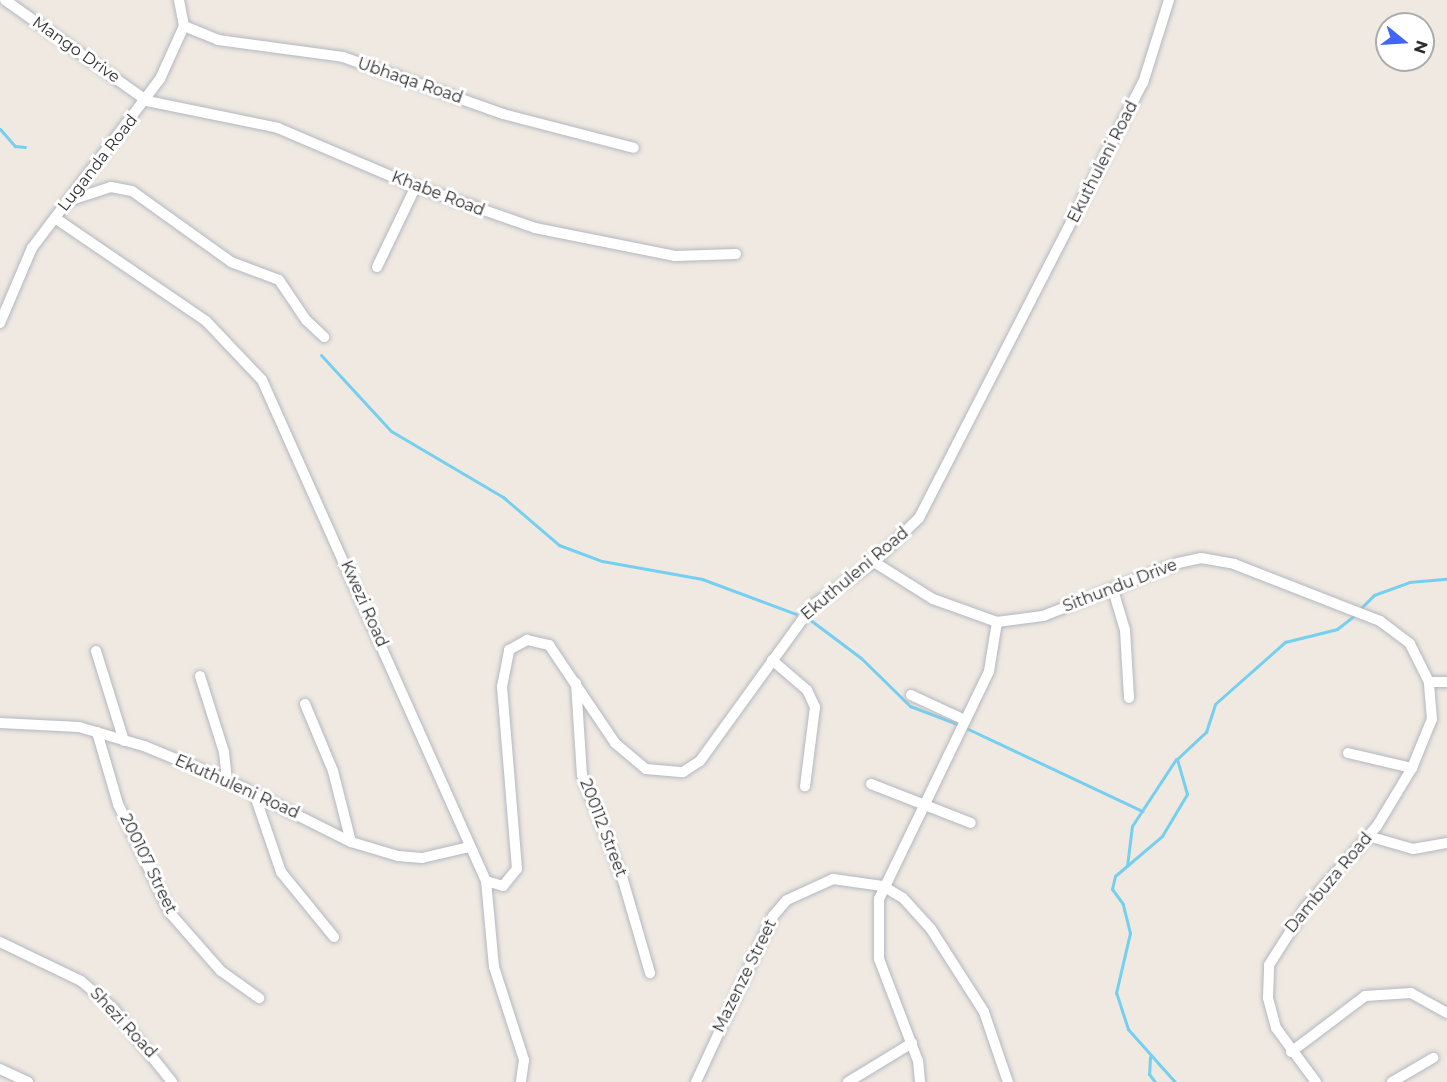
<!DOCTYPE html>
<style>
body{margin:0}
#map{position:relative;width:1447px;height:1082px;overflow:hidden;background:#efe9e1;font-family:Montserrat,sans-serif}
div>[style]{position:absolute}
.stream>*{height:3px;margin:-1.5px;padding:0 1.5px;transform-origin:1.5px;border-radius:1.5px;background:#75cff0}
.roads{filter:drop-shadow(0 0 2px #b4b7c1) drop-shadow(0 0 2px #b4b7c1)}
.minor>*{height:10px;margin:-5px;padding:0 5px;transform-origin:5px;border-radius:5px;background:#fff}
span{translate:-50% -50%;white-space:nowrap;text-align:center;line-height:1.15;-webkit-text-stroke:6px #fff;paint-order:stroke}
.street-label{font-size:16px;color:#2e2e2e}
.north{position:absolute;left:1375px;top:12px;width:60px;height:60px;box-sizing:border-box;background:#fff;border:2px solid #ababab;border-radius:50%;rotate:108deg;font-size:16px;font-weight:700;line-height:24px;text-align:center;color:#2e2e2e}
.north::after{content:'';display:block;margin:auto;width:21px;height:27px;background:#4264fb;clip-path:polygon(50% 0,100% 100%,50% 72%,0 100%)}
</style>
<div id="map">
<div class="stream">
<i style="left:0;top:129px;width:23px;rotate:49deg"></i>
<i style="left:15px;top:146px;width:10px;rotate:6deg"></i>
<i style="left:321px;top:355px;width:103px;rotate:47.4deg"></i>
<i style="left:391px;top:431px;width:130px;rotate:30.5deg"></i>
<i style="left:503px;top:497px;width:74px;rotate:40.6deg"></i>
<i style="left:559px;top:545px;width:46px;rotate:20.4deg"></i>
<i style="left:602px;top:561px;width:102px;rotate:10.2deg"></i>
<i style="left:702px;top:579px;width:100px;rotate:20.4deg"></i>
<i style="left:1359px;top:610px;width:21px;rotate:-45deg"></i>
<i style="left:1374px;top:595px;width:37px;rotate:-20deg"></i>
<i style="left:1409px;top:582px;width:38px;rotate:-5deg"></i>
<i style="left:809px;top:619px;width:65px;rotate:36.9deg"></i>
<i style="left:861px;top:658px;width:69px;rotate:44.4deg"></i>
<i style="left:910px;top:706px;width:53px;rotate:20.8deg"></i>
<i style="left:966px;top:728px;width:195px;rotate:25.2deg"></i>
<i style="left:1127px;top:866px;width:40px;rotate:-82.9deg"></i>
<i style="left:1132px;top:826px;width:80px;rotate:-56.7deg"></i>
<i style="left:1150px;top:1057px;width:17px;rotate:93deg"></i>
<i style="left:1149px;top:1074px;width:10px;rotate:53deg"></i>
<i style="left:1175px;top:1082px;width:71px;rotate:-131.6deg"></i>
<i style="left:1128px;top:1029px;width:38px;rotate:-108deg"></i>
<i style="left:1116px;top:993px;width:62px;rotate:-76.9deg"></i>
<i style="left:1130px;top:933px;width:30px;rotate:-104deg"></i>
<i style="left:1123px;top:904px;width:19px;rotate:-126deg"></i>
<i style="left:1112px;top:889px;width:13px;rotate:-77deg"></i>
<i style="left:1115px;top:876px;width:62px;rotate:-40.4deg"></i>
<i style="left:1162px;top:836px;width:49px;rotate:-59.2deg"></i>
<i style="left:1187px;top:794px;width:36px;rotate:-106deg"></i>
<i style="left:1177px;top:759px;width:40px;rotate:-43deg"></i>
<i style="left:1206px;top:732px;width:29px;rotate:-72deg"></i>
<i style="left:1215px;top:704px;width:94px;rotate:-41.5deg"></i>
<i style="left:1285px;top:642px;width:54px;rotate:-14deg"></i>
<i style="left:1337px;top:629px;width:23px;rotate:-38deg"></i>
</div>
<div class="roads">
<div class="minor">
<i style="left:5px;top:0;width:174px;rotate:35.4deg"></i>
<i style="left:147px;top:101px;width:134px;rotate:11.6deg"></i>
<i style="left:278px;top:128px;width:142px;rotate:23.1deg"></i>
<i style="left:409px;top:184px;width:133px;rotate:19.2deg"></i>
<i style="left:535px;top:228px;width:143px;rotate:11.3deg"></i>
<i style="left:675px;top:256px;width:61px;rotate:-1.9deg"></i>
<i style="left:184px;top:26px;width:37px;rotate:22deg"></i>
<i style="left:218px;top:40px;width:126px;rotate:7.7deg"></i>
<i style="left:343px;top:57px;width:170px;rotate:19.6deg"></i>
<i style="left:503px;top:114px;width:135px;rotate:14.5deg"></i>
<i style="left:71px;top:200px;width:42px;rotate:-18deg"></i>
<i style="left:111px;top:187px;width:21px;rotate:11deg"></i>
<i style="left:132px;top:191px;width:122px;rotate:35.6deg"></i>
<i style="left:231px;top:262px;width:51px;rotate:20.6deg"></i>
<i style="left:279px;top:280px;width:48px;rotate:56deg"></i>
<i style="left:306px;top:320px;width:25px;rotate:43deg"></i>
<i style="left:55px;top:218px;width:183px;rotate:34.3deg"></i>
<i style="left:206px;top:321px;width:81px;rotate:46.5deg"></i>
<i style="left:262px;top:380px;width:549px;rotate:65.91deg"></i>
<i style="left:486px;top:881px;width:86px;rotate:84.7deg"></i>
<i style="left:494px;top:967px;width:98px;rotate:72.1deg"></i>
<i style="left:524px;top:1060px;width:22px;rotate:98deg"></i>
<i style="left:377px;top:267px;width:90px;rotate:-64.3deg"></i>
<i style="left:0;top:323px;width:82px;rotate:-66.9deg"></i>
<i style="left:32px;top:248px;width:212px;rotate:-52.9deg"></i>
<i style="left:160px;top:79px;width:58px;rotate:-65.6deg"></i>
<i style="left:184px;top:26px;width:26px;rotate:-101deg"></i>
<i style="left:874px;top:562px;width:70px;rotate:32.1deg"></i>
<i style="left:933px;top:599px;width:68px;rotate:19.8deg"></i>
<i style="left:997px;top:622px;width:46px;rotate:-7.4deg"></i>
<i style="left:1043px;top:616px;width:145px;rotate:-21.4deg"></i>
<i style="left:1178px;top:563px;width:24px;rotate:-12deg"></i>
<i style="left:1201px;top:558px;width:34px;rotate:10deg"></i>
<i style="left:1234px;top:564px;width:157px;rotate:21.3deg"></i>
<i style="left:1380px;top:621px;width:38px;rotate:37deg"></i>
<i style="left:1410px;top:644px;width:42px;rotate:63.4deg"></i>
<i style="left:1429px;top:682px;width:18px"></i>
<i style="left:1113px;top:590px;width:42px;rotate:73.3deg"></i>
<i style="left:1125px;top:630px;width:68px;rotate:86.6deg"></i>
<i style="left:96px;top:651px;width:94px;rotate:72.7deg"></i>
<i style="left:772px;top:660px;width:46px;rotate:40.6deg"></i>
<i style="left:807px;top:690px;width:19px;rotate:65deg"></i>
<i style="left:815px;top:707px;width:80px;rotate:97.2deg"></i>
<i style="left:200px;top:676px;width:80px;rotate:72.5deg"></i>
<i style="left:224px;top:752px;width:28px;rotate:84deg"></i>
<i style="left:576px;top:683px;width:92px;rotate:86.3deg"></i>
<i style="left:582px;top:775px;width:113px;rotate:68.7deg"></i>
<i style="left:623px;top:880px;width:97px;rotate:73.8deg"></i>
<i style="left:911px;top:695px;width:60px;rotate:24.8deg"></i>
<i style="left:305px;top:704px;width:73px;rotate:67.3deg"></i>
<i style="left:333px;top:771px;width:73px;rotate:75.8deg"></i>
<i style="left:0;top:723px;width:79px;rotate:2.9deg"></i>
<i style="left:79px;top:727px;width:68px;rotate:16.3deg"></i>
<i style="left:144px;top:746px;width:90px;rotate:22.3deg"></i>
<i style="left:227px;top:780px;width:139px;rotate:26.6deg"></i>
<i style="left:351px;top:842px;width:49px;rotate:16.6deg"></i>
<i style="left:398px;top:856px;width:24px;rotate:5deg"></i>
<i style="left:422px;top:858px;width:48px;rotate:-13.2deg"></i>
<i style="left:97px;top:732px;width:75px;rotate:73.7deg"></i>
<i style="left:118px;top:804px;width:121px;rotate:64.5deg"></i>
<i style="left:170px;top:913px;width:77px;rotate:48.7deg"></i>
<i style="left:221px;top:971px;width:47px;rotate:35.4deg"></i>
<i style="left:1348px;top:753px;width:66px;rotate:13.2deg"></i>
<i style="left:871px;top:784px;width:107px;rotate:21.3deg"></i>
<i style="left:254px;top:793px;width:83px;rotate:71.1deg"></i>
<i style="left:281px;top:872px;width:84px;rotate:50.8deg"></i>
<i style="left:1368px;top:836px;width:47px;rotate:16.1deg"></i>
<i style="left:1413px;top:849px;width:35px;rotate:-10deg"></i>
<i style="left:486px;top:881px;width:18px;rotate:16deg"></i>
<i style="left:503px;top:886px;width:22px;rotate:-51deg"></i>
<i style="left:517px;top:869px;width:183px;rotate:-94.7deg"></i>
<i style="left:502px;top:687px;width:38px;rotate:-79deg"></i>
<i style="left:509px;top:650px;width:21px;rotate:-29deg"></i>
<i style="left:527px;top:640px;width:23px;rotate:13deg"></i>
<i style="left:549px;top:645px;width:118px;rotate:56deg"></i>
<i style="left:615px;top:743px;width:40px;rotate:40deg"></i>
<i style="left:646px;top:769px;width:37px;rotate:5deg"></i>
<i style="left:683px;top:772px;width:20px;rotate:-33deg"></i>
<i style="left:700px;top:761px;width:193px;rotate:-54.1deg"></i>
<i style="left:813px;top:605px;width:75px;rotate:-35.2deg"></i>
<i style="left:874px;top:562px;width:63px;rotate:-44.4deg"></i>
<i style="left:919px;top:518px;width:489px;rotate:-62.8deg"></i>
<i style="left:1143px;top:83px;width:87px;rotate:-72.6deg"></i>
<i style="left:0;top:942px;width:90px;rotate:25.7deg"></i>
<i style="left:81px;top:981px;width:40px;rotate:40deg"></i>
<i style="left:112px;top:1007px;width:96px;rotate:51.3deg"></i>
<i style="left:1291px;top:1052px;width:93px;rotate:-37.1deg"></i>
<i style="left:1365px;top:996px;width:46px;rotate:-3.7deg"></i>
<i style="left:1411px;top:993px;width:41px;rotate:29.1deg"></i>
<i style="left:0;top:1069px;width:31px;rotate:25deg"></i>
<i style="left:696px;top:1082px;width:183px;rotate:-65.1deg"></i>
<i style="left:773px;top:916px;width:21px;rotate:-49deg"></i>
<i style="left:787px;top:900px;width:51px;rotate:-24.5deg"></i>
<i style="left:833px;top:879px;width:50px;rotate:8deg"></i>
<i style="left:883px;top:886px;width:23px;rotate:31deg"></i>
<i style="left:903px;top:898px;width:42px;rotate:47.9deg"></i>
<i style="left:931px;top:929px;width:98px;rotate:57.4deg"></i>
<i style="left:984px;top:1012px;width:74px;rotate:71.1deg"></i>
<i style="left:848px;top:1082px;width:75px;rotate:-31.4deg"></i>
<i style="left:920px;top:1082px;width:21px;rotate:-95deg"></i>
<i style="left:918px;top:1061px;width:109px;rotate:-110.9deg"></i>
<i style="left:879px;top:959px;width:60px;rotate:-90deg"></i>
<i style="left:879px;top:899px;width:253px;rotate:-64.2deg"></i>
<i style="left:989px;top:671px;width:50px;rotate:-80.7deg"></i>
<i style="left:1316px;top:1082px;width:67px;rotate:-126.5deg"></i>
<i style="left:1276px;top:1028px;width:31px;rotate:-105deg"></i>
<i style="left:1268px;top:998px;width:33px;rotate:-88deg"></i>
<i style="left:1269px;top:965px;width:69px;rotate:-57.5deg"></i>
<i style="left:1306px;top:907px;width:108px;rotate:-48.8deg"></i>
<i style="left:1377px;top:826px;width:68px;rotate:-58.9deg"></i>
<i style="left:1412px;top:768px;width:53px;rotate:-67.8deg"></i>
<i style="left:1432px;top:719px;width:37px;rotate:-95deg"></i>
<i style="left:1392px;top:1082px;width:48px;rotate:-30.3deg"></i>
</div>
</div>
<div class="street-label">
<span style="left:76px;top:50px;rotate:35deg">Mango Drive</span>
<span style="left:410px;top:81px;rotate:19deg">Ubhaqa Road</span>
<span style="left:1103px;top:162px;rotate:-63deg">Ekuthuleni Road</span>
<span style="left:98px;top:163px;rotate:-52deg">Luganda Road</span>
<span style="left:438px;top:194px;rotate:21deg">Khabe Road</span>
<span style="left:855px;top:574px;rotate:-40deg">Ekuthuleni Road</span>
<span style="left:1120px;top:586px;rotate:-21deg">Sithundu Drive</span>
<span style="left:364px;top:604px;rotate:66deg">Kwezi Road</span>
<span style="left:237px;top:787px;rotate:24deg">Ekuthuleni Road</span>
<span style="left:603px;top:828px;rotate:69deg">200112 Street</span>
<span style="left:148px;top:864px;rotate:64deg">200107 Street</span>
<span style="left:1329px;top:883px;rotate:-50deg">Dambuza Road</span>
<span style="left:745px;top:976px;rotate:-64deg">Mazenze Street</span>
<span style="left:123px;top:1023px;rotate:47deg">Shezi Road</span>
</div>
<div class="north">N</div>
</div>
